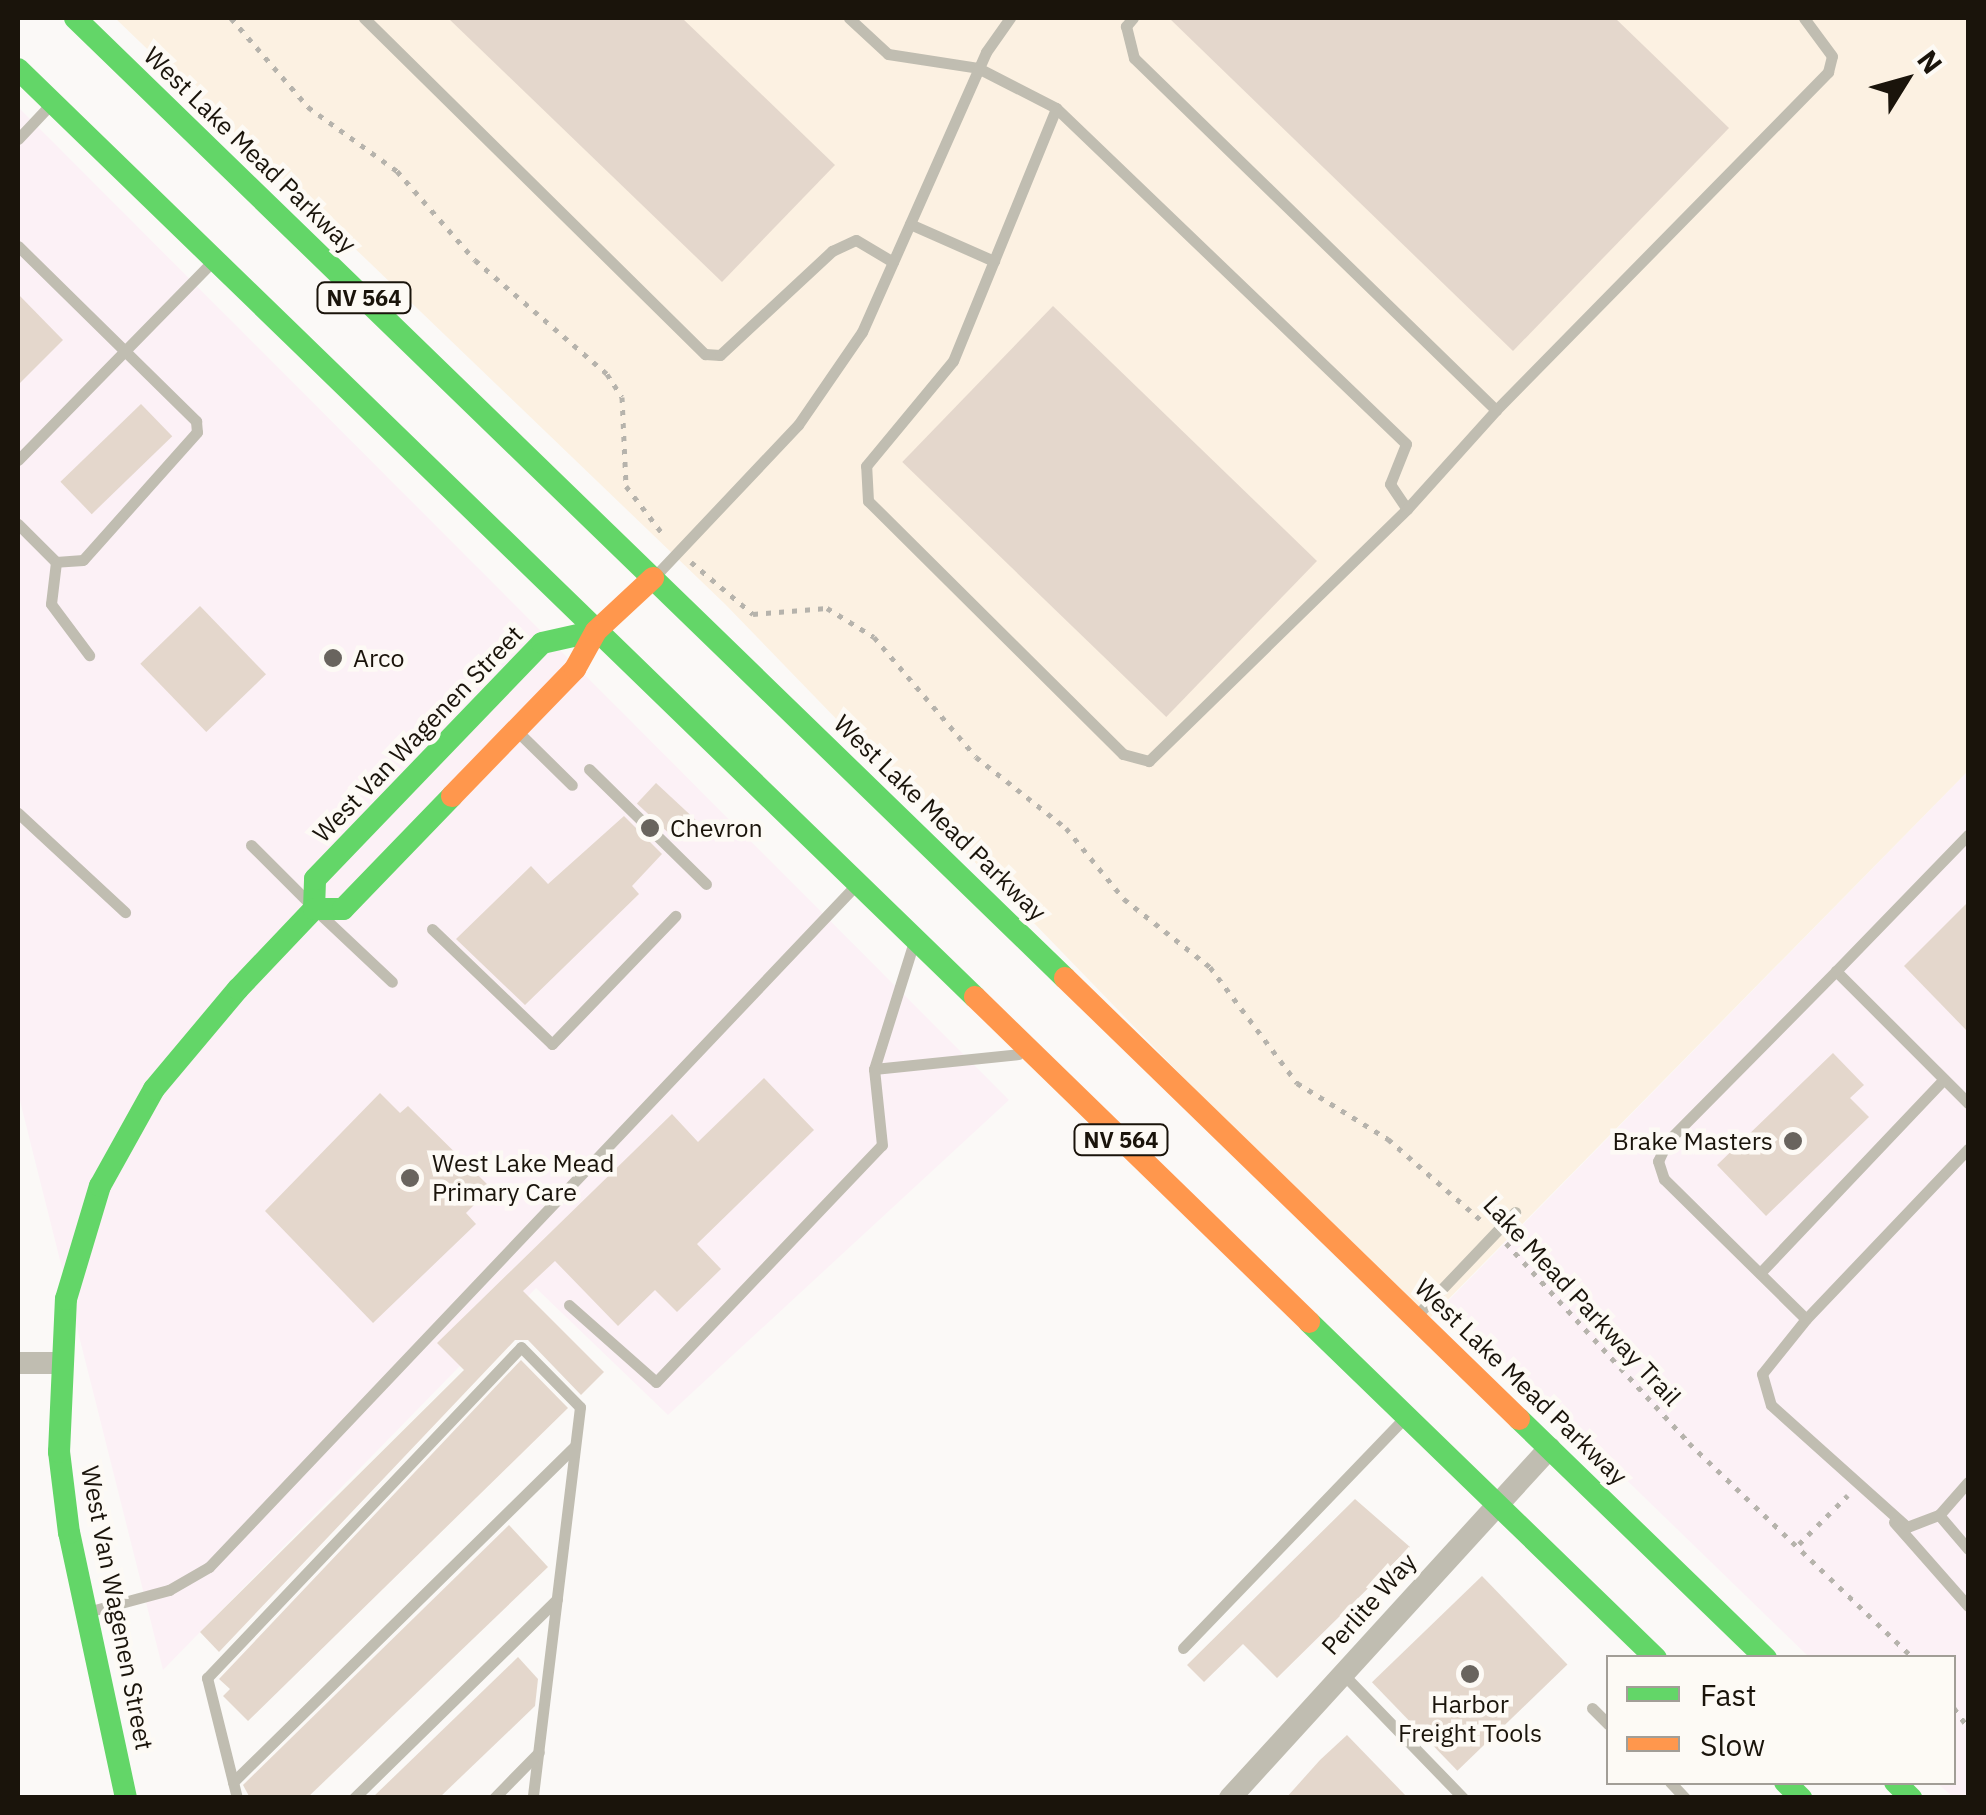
<!DOCTYPE html>
<style>
body{margin:0}
#map{position:relative;width:1986px;height:1815px;overflow:hidden;background:#fbf9f7;font-family:"IBM Plex Sans",sans-serif}
div>[style]{position:absolute}
.commercial>*{inset:0;background:#fcf1f6}
.built>*{inset:0;background:#fcf1e2}
.building>*{inset:0;background:#e4d7cc;transform-origin:0 0}
.path>*{height:5px;margin-top:-2.5px;transform-origin:0;background:repeating-linear-gradient(90deg,#b6b3ac 0 5px,transparent 0 13px)}
.lane>*{height:11px;margin:-5.5px;padding:0 5.5px;transform-origin:5.5px;border-radius:5.5px;background:#c0bdb1}
.street>*{height:22px;margin:-11px;padding:0 11px;transform-origin:11px;border-radius:11px;background:#c0bdb1}
.fast>*{height:22px;margin:-11px;padding:0 11px;transform-origin:11px;border-radius:11px;background:#63d668}
.slow>*{height:22px;margin:-11px;padding:0 11px;transform-origin:11px;border-radius:11px;background:#ff974d}
.dots>*{width:28px;height:28px;translate:-50% -50%;box-sizing:border-box;border:5px solid #fdfaf5;border-radius:50%}
span{translate:-50% -50%;white-space:nowrap;text-align:center;line-height:1.15;-webkit-text-stroke:9px #fdfaf5;paint-order:stroke}
.shield-label span{padding:2px 8px;background:#fdfaf5;border:2px solid;border-radius:8px;-webkit-text-stroke-width:0}
.shield-label{font-size:22px;color:#1a140b;font-weight:700}
.street-label{font-size:25px;color:#1a140b}
.poi-label{font-size:25px;color:#1a140b}
.left{translate:0 -50%;text-align:left}
.right{translate:-100% -50%;text-align:right}
.frame{position:absolute;inset:0;border:20px solid #1a140b;pointer-events:none}
.legend{position:absolute;left:1606px;top:1655px;width:350px;height:130px;box-sizing:border-box;background:#fdfaf5;border:2px solid #a29e97;margin:0;padding:12px 18px;list-style:none;font-size:30px;color:#1a140b}
.legend li{display:flex;align-items:center;gap:20px;height:50px}
.legend b{width:50px;border:2px solid #a29e97}
.north{position:absolute;left:1856px;top:30px;width:100px;height:100px;-webkit-text-stroke:8px #fdfaf5;paint-order:stroke;rotate:53deg;font-size:28px;font-weight:700;line-height:40px;text-align:center;color:#1a140b}
.north::after{content:'';display:block;margin:auto;width:35px;height:45px;background:#1a140b;clip-path:polygon(50% 0,100% 100%,50% 72%,0 100%)}
</style>
<div id="map">
<div class="commercial">
<i style="clip-path:polygon(18px 107px,1009px 1100px,668px 1415px,536px 1288px,163px 1670px,18px 1093px)"></i>
<i style="clip-path:polygon(1968px 771px,1968px 1797px,1953px 1797px,1937px 1783px,1954px 1782px,1954px 1658px,1809px 1657px,1445px 1304px)"></i>
</div>
<div class="built">
<i style="clip-path:polygon(115px 18px,1968px 18px,1968px 771px,1423px 1325px,725px 604px)"></i>
</div>
<div class="building">
<i style="clip-path:polygon(448px 18px,682px 18px,835px 165px,722px 282px)"></i>
<i style="clip-path:polygon(1169px 18px,1615px 18px,1729px 128px,1513px 351px)"></i>
<i style="clip-path:polygon(18px 294px,63px 340px,18px 385px)"></i>
<i style="left:1053px;top:306px;width:367px;height:217px;rotate:44deg"></i>
<i style="left:141px;top:404px;width:45px;height:112px;rotate:46deg"></i>
<i style="left:200px;top:606px;width:95px;height:83px;rotate:46deg"></i>
<i style="left:656px;top:783px;width:54px;height:28px;rotate:43deg"></i>
<i style="clip-path:polygon(624px 816px,662px 854px,632px 886px,639px 894px,525px 1005px,456px 939px,531px 866px,548px 884px)"></i>
<i style="clip-path:polygon(1968px 902px,1968px 1032px,1904px 966px)"></i>
<i style="clip-path:polygon(1833px 1053px,1864px 1085px,1850px 1098px,1869px 1117px,1766px 1216px,1717px 1165px)"></i>
<i style="clip-path:polygon(764px 1078px,814px 1130px,697px 1244px,721px 1269px,677px 1312px,655px 1290px,618px 1326px,555px 1261px,523px 1291px,604px 1372px,581px 1395px,528px 1340px,515px 1340px,219px 1652px,200px 1632px,464px 1370px,437px 1343px,672px 1114px,698px 1142px)"></i>
<i style="clip-path:polygon(380px 1093px,400px 1113px,408px 1106px,491px 1188px,466px 1213px,476px 1224px,373px 1323px,265px 1211px)"></i>
<i style="clip-path:polygon(521px 1360px,568px 1408px,248px 1721px,223px 1696px,230px 1689px,219px 1679px)"></i>
<i style="clip-path:polygon(1355px 1499px,1410px 1547px,1277px 1678px,1243px 1644px,1204px 1682px,1187px 1665px)"></i>
<i style="clip-path:polygon(509px 1525px,548px 1567px,307px 1798px,250px 1798px,243px 1785px)"></i>
<i style="left:1482px;top:1576px;width:123px;height:153px;rotate:46deg"></i>
<i style="clip-path:polygon(518px 1657px,538px 1679px,535px 1706px,439px 1798px,372px 1798px)"></i>
<i style="clip-path:polygon(1347px 1735px,1408px 1798px,1286px 1798px,1320px 1760px)"></i>
</div>
<div class="path">
<i style="left:231px;top:18px;width:118px;rotate:49.1deg"></i>
<i style="left:308px;top:107px;width:110px;rotate:35.7deg"></i>
<i style="left:397px;top:171px;width:118px;rotate:48.8deg"></i>
<i style="left:475px;top:260px;width:174px;rotate:40.8deg"></i>
<i style="left:607px;top:374px;width:27px;rotate:57deg"></i>
<i style="left:622px;top:397px;width:89px;rotate:87.4deg"></i>
<i style="left:626px;top:486px;width:64px;rotate:52.6deg"></i>
<i style="left:691px;top:562px;width:81px;rotate:40deg"></i>
<i style="left:753px;top:614px;width:74px;rotate:-4.6deg"></i>
<i style="left:827px;top:608px;width:55px;rotate:31.7deg"></i>
<i style="left:874px;top:637px;width:157px;rotate:49.6deg"></i>
<i style="left:976px;top:757px;width:115px;rotate:38.3deg"></i>
<i style="left:1066px;top:828px;width:92px;rotate:50.8deg"></i>
<i style="left:1124px;top:899px;width:110px;rotate:38.3deg"></i>
<i style="left:1210px;top:967px;width:145px;rotate:53.1deg"></i>
<i style="left:1297px;top:1083px;width:107px;rotate:31.6deg"></i>
<i style="left:1388px;top:1139px;width:126px;rotate:41.1deg"></i>
<i style="left:1506px;top:1243px;width:271px;rotate:47.5deg"></i>
<i style="left:1689px;top:1443px;width:310px;rotate:43.8deg"></i>
<i style="left:1799px;top:1544px;width:69px;rotate:-45deg"></i>
<i style="left:1954px;top:1708px;width:24px;rotate:54deg"></i>
</div>
<div class="lane">
<i style="left:364px;top:18px;width:479px;rotate:44.6deg"></i>
<i style="left:705px;top:354px;width:15px;rotate:4deg"></i>
<i style="left:720px;top:355px;width:153px;rotate:-42.9deg"></i>
<i style="left:832px;top:251px;width:26px;rotate:-25deg"></i>
<i style="left:856px;top:240px;width:43px;rotate:30.7deg"></i>
<i style="left:849px;top:18px;width:53px;rotate:42.7deg"></i>
<i style="left:888px;top:54px;width:91px;rotate:8.8deg"></i>
<i style="left:978px;top:68px;width:88px;rotate:27.1deg"></i>
<i style="left:1056px;top:108px;width:485px;rotate:43.8deg"></i>
<i style="left:1406px;top:444px;width:43px;rotate:111.8deg"></i>
<i style="left:1390px;top:484px;width:30px;rotate:56deg"></i>
<i style="left:1407px;top:509px;width:361px;rotate:135.7deg"></i>
<i style="left:1149px;top:761px;width:27px;rotate:-165deg"></i>
<i style="left:1123px;top:754px;width:359px;rotate:-135.2deg"></i>
<i style="left:868px;top:501px;width:35px;rotate:-93deg"></i>
<i style="left:866px;top:466px;width:136px;rotate:-50.4deg"></i>
<i style="left:953px;top:361px;width:273px;rotate:-67.8deg"></i>
<i style="left:1133px;top:18px;width:11px;rotate:131deg"></i>
<i style="left:1126px;top:26px;width:33px;rotate:76deg"></i>
<i style="left:1134px;top:58px;width:505px;rotate:44.2deg"></i>
<i style="left:1496px;top:410px;width:474px;rotate:-45.5deg"></i>
<i style="left:1828px;top:72px;width:16px;rotate:-76deg"></i>
<i style="left:1832px;top:56px;width:47px;rotate:-126.4deg"></i>
<i style="left:18px;top:139px;width:45px;rotate:-46.8deg"></i>
<i style="left:910px;top:224px;width:92px;rotate:23.8deg"></i>
<i style="left:18px;top:246px;width:250px;rotate:44.5deg"></i>
<i style="left:196px;top:421px;width:11px;rotate:85deg"></i>
<i style="left:197px;top:432px;width:171px;rotate:131.7deg"></i>
<i style="left:83px;top:560px;width:27px;rotate:176deg"></i>
<i style="left:56px;top:562px;width:54px;rotate:-135deg"></i>
<i style="left:18px;top:460px;width:276px;rotate:-45.6deg"></i>
<i style="left:1407px;top:509px;width:133px;rotate:-48deg"></i>
<i style="left:56px;top:562px;width:42px;rotate:96.8deg"></i>
<i style="left:51px;top:604px;width:64px;rotate:53.3deg"></i>
<i style="left:657px;top:574px;width:205px;rotate:-46.6deg"></i>
<i style="left:798px;top:425px;width:113px;rotate:-55.5deg"></i>
<i style="left:862px;top:332px;width:306px;rotate:-66.1deg"></i>
<i style="left:986px;top:52px;width:42px;rotate:-54.8deg"></i>
<i style="left:519px;top:733px;width:74px;rotate:44.5deg"></i>
<i style="left:589px;top:769px;width:164px;rotate:44.5deg"></i>
<i style="left:18px;top:813px;width:146px;rotate:42.8deg"></i>
<i style="left:251px;top:845px;width:82px;rotate:45deg"></i>
<i style="left:322px;top:916px;width:96px;rotate:43.3deg"></i>
<i style="left:432px;top:929px;width:166px;rotate:43.8deg"></i>
<i style="left:552px;top:1044px;width:178px;rotate:-46.1deg"></i>
<i style="left:912px;top:948px;width:127px;rotate:107.4deg"></i>
<i style="left:874px;top:1069px;width:145px;rotate:-5.9deg"></i>
<i style="left:1836px;top:971px;width:190px;rotate:-45.9deg"></i>
<i style="left:1968px;top:1103px;width:187px;rotate:-135deg"></i>
<i style="left:1836px;top:971px;width:240px;rotate:134.7deg"></i>
<i style="left:1667px;top:1142px;width:21px;rotate:115deg"></i>
<i style="left:1658px;top:1161px;width:19px;rotate:72deg"></i>
<i style="left:1664px;top:1179px;width:199px;rotate:44.6deg"></i>
<i style="left:1806px;top:1319px;width:235px;rotate:-46.4deg"></i>
<i style="left:1760px;top:1273px;width:267px;rotate:-46.5deg"></i>
<i style="left:569px;top:1305px;width:116px;rotate:41.5deg"></i>
<i style="left:656px;top:1382px;width:327px;rotate:-46.4deg"></i>
<i style="left:882px;top:1145px;width:76px;rotate:-96deg"></i>
<i style="left:1418px;top:1314px;width:141px;rotate:-46.4deg"></i>
<i style="left:1806px;top:1319px;width:70px;rotate:128.7deg"></i>
<i style="left:1762px;top:1374px;width:32px;rotate:74deg"></i>
<i style="left:1771px;top:1405px;width:183px;rotate:41.9deg"></i>
<i style="left:1907px;top:1527px;width:34px;rotate:-21deg"></i>
<i style="left:1939px;top:1515px;width:44px;rotate:-48.7deg"></i>
<i style="left:1939px;top:1515px;width:45px;rotate:49.5deg"></i>
<i style="left:1894px;top:1522px;width:112px;rotate:48.6deg"></i>
<i style="left:91px;top:1611px;width:81px;rotate:-15.1deg"></i>
<i style="left:169px;top:1590px;width:46px;rotate:-29.9deg"></i>
<i style="left:209px;top:1567px;width:939px;rotate:-46.51deg"></i>
<i style="left:1183px;top:1648px;width:318px;rotate:-46.1deg"></i>
<i style="left:1343px;top:1674px;width:173px;rotate:45.9deg"></i>
<i style="left:1592px;top:1708px;width:23px;rotate:45deg"></i>
<i style="left:233px;top:1782px;width:479px;rotate:-44.5deg"></i>
<i style="left:1670px;top:1782px;width:22px;rotate:47deg"></i>
<i style="left:237px;top:1798px;width:124px;rotate:-104deg"></i>
<i style="left:207px;top:1678px;width:456px;rotate:-46.5deg"></i>
<i style="left:521px;top:1347px;width:84px;rotate:45.5deg"></i>
<i style="left:580px;top:1407px;width:394px;rotate:96.9deg"></i>
<i style="left:354px;top:1798px;width:284px;rotate:-44.4deg"></i>
<i style="left:494px;top:1798px;width:64px;rotate:-45.6deg"></i>
</div>
<div class="street">
<i style="left:18px;top:1363px;width:41px"></i>
<i style="left:1230px;top:1798px;width:474px;rotate:-47.6deg"></i>
</div>
<div class="fast">
<i style="left:75px;top:18px;width:1379px;rotate:44.12deg"></i>
<i style="left:18px;top:69px;width:1333px;rotate:44.12deg"></i>
<i style="left:314px;top:909px;width:30px;rotate:-88deg"></i>
<i style="left:315px;top:879px;width:327px;rotate:-46.1deg"></i>
<i style="left:542px;top:643px;width:55px;rotate:-12.5deg"></i>
<i style="left:1309px;top:1322px;width:483px;rotate:44.1deg"></i>
<i style="left:1519px;top:1419px;width:344px;rotate:44.1deg"></i>
<i style="left:1785px;top:1782px;width:23px;rotate:45deg"></i>
<i style="left:1895px;top:1782px;width:23px;rotate:45deg"></i>
<i style="left:126px;top:1798px;width:271px;rotate:-102.1deg"></i>
<i style="left:69px;top:1533px;width:82px;rotate:-97deg"></i>
<i style="left:59px;top:1452px;width:153px;rotate:-87.4deg"></i>
<i style="left:66px;top:1299px;width:118px;rotate:-73.3deg"></i>
<i style="left:100px;top:1186px;width:111px;rotate:-60.9deg"></i>
<i style="left:154px;top:1089px;width:131px;rotate:-50deg"></i>
<i style="left:238px;top:989px;width:110px;rotate:-46.5deg"></i>
<i style="left:314px;top:909px;width:29px"></i>
<i style="left:343px;top:909px;width:157px;rotate:-46deg"></i>
</div>
<div class="slow">
<i style="left:452px;top:796px;width:177px;rotate:-45.9deg"></i>
<i style="left:575px;top:669px;width:43px;rotate:-61.1deg"></i>
<i style="left:596px;top:631px;width:78px;rotate:-42.9deg"></i>
<i style="left:1065px;top:978px;width:633px;rotate:44.17deg"></i>
<i style="left:975px;top:997px;width:466px;rotate:44.2deg"></i>
</div>
<div class="dots">
<i style="left:333px;top:658px;background:#69645e"></i>
<i style="left:650px;top:828px;background:#69645e"></i>
<i style="left:1793px;top:1141px;background:#69645e"></i>
<i style="left:410px;top:1178px;background:#69645e"></i>
<i style="left:1470px;top:1674px;background:#69645e"></i>
</div>
<div class="shield-label">
<span style="left:364px;top:298px">NV 564</span>
<span style="left:1121px;top:1140px">NV 564</span>
</div>
<div class="street-label">
<span style="left:250px;top:150px;rotate:44deg">West Lake Mead Parkway</span>
<span style="left:418px;top:734px;rotate:-46deg">West Van Wagenen Street</span>
<span style="left:940px;top:818px;rotate:44deg">West Lake Mead Parkway</span>
<span style="left:1582px;top:1301px;rotate:47deg">Lake Mead Parkway Trail</span>
<span style="left:1521px;top:1382px;rotate:44deg">West Lake Mead Parkway</span>
<span style="left:1369px;top:1604px;rotate:-48deg">Perlite Way</span>
<span style="left:117px;top:1608px;rotate:79deg">West Van Wagenen Street</span>
</div>
<div class="poi-label">
<span class="left" style="left:353px;top:658px">Arco</span>
<span class="left" style="left:670px;top:828px">Chevron</span>
<span class="right" style="left:1773px;top:1141px">Brake Masters</span>
<span class="left" style="left:432px;top:1178px">West Lake Mead<br>Primary Care</span>
<span style="left:1470px;top:1719px">Harbor<br>Freight Tools</span>
</div>
<div class="frame"></div>
<ul class="legend">
<li><b style="height:12px;background:#63d668"></b>Fast</li>
<li><b style="height:12px;background:#ff974d"></b>Slow</li>
</ul>
<div class="north">N</div>
</div>
